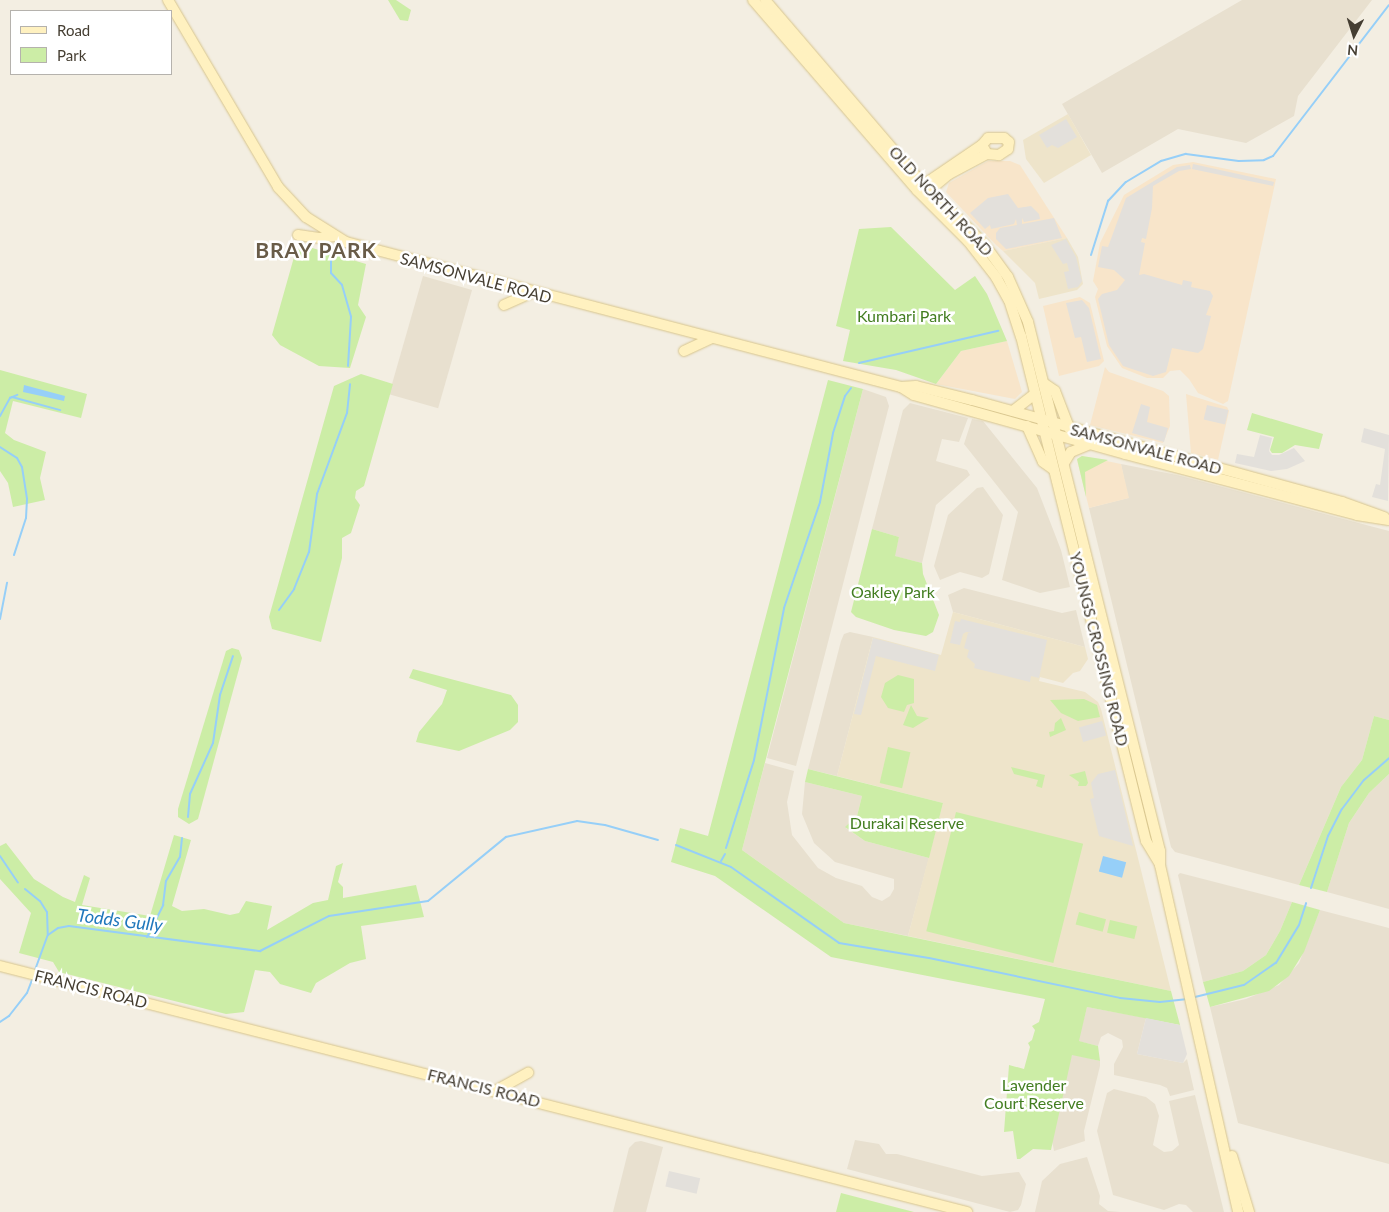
<!DOCTYPE html>
<style>
body{margin:0}
#map{position:relative;width:1389px;height:1212px;overflow:hidden;background:#f3eee2;font-family:Lato,sans-serif}
div>[style]{position:absolute}
.residential>*{inset:0;background:#e8e0cf;transform-origin:0 0}
.commercial>*{inset:0;background:#f8e5ca}
.education>*{inset:0;background:#eee4ca}
.green>*{inset:0;background:#cceda6;transform-origin:0 0}
.parking>*{inset:0;background:#e3e0db;transform-origin:0 0}
.water>*{inset:0;background:#96cff8;transform-origin:0 0}
.stream>*{height:2px;margin:-1px;padding:0 1px;transform-origin:1px;border-radius:1px;background:#96cff8}
.roads{filter:drop-shadow(0 0 1px #d8c58c) drop-shadow(0 0 1px #d8c58c)}
.secondary>*{height:10px;margin:-5px;padding:0 5px;transform-origin:5px;border-radius:5px;background:#fff1c0}
span{translate:-50% -50%;white-space:nowrap;text-align:center;line-height:1.15;-webkit-text-stroke:5px #fff;paint-order:stroke}
.street-label{font-size:16px;color:#453e32}
.park-label{font-size:16px;color:#427d20}
.water-label{font-size:18px;color:#2078bc;font-style:italic}
.district-label{font-size:21px;color:#695c48;font-weight:700;letter-spacing:1px}
.legend{position:absolute;left:10px;top:10px;width:162px;height:65px;box-sizing:border-box;background:#fff;border:1px solid #b5b2ad;margin:0;padding:6px 9px;list-style:none;font-size:15px;color:#453e32}
.legend li{display:flex;align-items:center;gap:10px;height:25px}
.legend b{width:25px;border:1px solid #b5b2ad}
.north{position:absolute;left:1329px;top:10px;width:50px;height:50px;-webkit-text-stroke:4px #fff;paint-order:stroke;rotate:185deg;font-size:14px;font-weight:700;line-height:20px;text-align:center;color:#453e32}
.north::after{content:'';display:block;margin:auto;width:18px;height:22px;background:#453e32;clip-path:polygon(50% 0,100% 100%,50% 72%,0 100%)}
</style>
<div id="map">
<div class="residential">
<i style="clip-path:polygon(1242px 0,1372px 0,1298px 96px,1294px 116px,1246px 143px,1178px 129px,1102px 173px,1062px 104px)"></i>
<i style="left:423px;top:276px;width:51px;height:123px;rotate:16deg"></i>
<i style="clip-path:polygon(863px 389px,886px 397px,889px 406px,796px 766px,767px 758px)"></i>
<i style="clip-path:polygon(910px 403px,968px 418px,959px 442px,942px 439px,936px 461px,967px 470px,970px 475px,936px 505px,922px 563px,894px 556px,899px 537px,872px 529px,903px 410px)"></i>
<i style="clip-path:polygon(972px 419px,983px 421px,1037px 488px,1061px 550px,1070px 587px,1040px 593px,1002px 580px,1018px 512px,964px 444px)"></i>
<i style="clip-path:polygon(1121px 464px,1177px 475px,1389px 531px,1389px 720px,1374px 716px,1362px 760px,1341px 787px,1299px 885px,1175px 852px,1171px 847px,1089px 508px,1128px 498px)"></i>
<i style="clip-path:polygon(983px 487px,1003px 515px,989px 574px,982px 578px,960px 572px,940px 580px,934px 566px,948px 515px,977px 488px)"></i>
<i style="clip-path:polygon(964px 588px,1062px 613px,1076px 610px,1085px 647px,953px 612px,948px 595px)"></i>
<i style="clip-path:polygon(850px 632px,873px 637px,837px 776px,808px 769px,841px 641px,844px 634px)"></i>
<i style="clip-path:polygon(765px 763px,794px 771px,787px 802px,792px 835px,818px 868px,836px 878px,862px 886px,872px 897px,882px 901px,890px 896px,894px 889px,894px 879px,835px 862px,814px 843px,802px 814px,805px 782px,862px 796px,857px 816px,846px 828px,865px 841px,929px 858px,908px 936px,844px 923px,742px 850px)"></i>
<i style="clip-path:polygon(1389px 774px,1389px 909px,1327px 892px,1349px 823px,1369px 793px)"></i>
<i style="clip-path:polygon(1180px 873px,1292px 902px,1280px 931px,1266px 955px,1243px 971px,1203px 982px,1178px 875px)"></i>
<i style="clip-path:polygon(1320px 910px,1389px 928px,1389px 1164px,1238px 1123px,1210px 1007px,1246px 999px,1279px 985px,1299px 963px)"></i>
<i style="clip-path:polygon(1087px 1007px,1146px 1018px,1137px 1054px,1183px 1063px,1187px 1059px,1194px 1090px,1170px 1096px,1167px 1088px,1160px 1085px,1114px 1075px,1114px 1064px,1123px 1047px,1122px 1040px,1108px 1033px,1101px 1037px,1098px 1046px,1078px 1041px)"></i>
<i style="clip-path:polygon(1072px 1054px,1100px 1061px,1100px 1066px,1084px 1131px,1085px 1141px,1054px 1151px,1051px 1135px)"></i>
<i style="clip-path:polygon(1114px 1089px,1146px 1097px,1155px 1104px,1159px 1116px,1153px 1145px,1164px 1152px,1172px 1151px,1179px 1145px,1169px 1101px,1195px 1095px,1224px 1212px,1193px 1212px,1186px 1205px,1179px 1204px,1164px 1210px,1113px 1195px,1097px 1131px,1107px 1093px)"></i>
<i style="clip-path:polygon(855px 1140px,879px 1144px,886px 1154px,897px 1154px,982px 1176px,1019px 1172px,1026px 1184px,1021px 1205px,1018px 1210px,1010px 1212px,847px 1169px)"></i>
<i style="clip-path:polygon(641px 1141px,663px 1147px,646px 1212px,613px 1212px,629px 1148px,635px 1142px)"></i>
<i style="clip-path:polygon(1087px 1157px,1100px 1196px,1099px 1204px,1108px 1211px,1120px 1212px,1035px 1212px,1042px 1181px,1060px 1164px)"></i>
</div>
<div class="commercial">
<i style="clip-path:polygon(988px 161px,1010px 161px,1020px 165px,1067px 238px,1003px 251px,995px 244px,946px 192px,949px 183px)"></i>
<i style="clip-path:polygon(1193px 162px,1276px 179px,1228px 401px,1223px 404px,1198px 393px,1189px 379px,1180px 370px,1170px 371px,1163px 378px,1147px 378px,1122px 368px,1107px 346px,1095px 297px,1098px 289px,1093px 281px,1100px 243px,1124px 195px,1173px 165px)"></i>
<i style="clip-path:polygon(1080px 297px,1090px 303px,1104px 361px,1099px 366px,1059px 376px,1043px 306px)"></i>
<i style="clip-path:polygon(1007px 341px,1022px 392px,1015px 399px,936px 384px,961px 351px)"></i>
<i style="clip-path:polygon(1105px 367px,1109px 372px,1163px 391px,1169px 396px,1170px 426px,1163px 443px,1090px 425px)"></i>
<i style="clip-path:polygon(1186px 394px,1227px 407px,1229px 411px,1218px 460px,1191px 453px)"></i>
<i style="clip-path:polygon(1082px 456px,1121px 464px,1129px 498px,1089px 508px,1077px 460px)"></i>
</div>
<div class="education">
<i style="clip-path:polygon(1068px 114px,1091px 155px,1044px 183px,1026px 159px,1023px 140px)"></i>
<i style="clip-path:polygon(1067px 238px,1078px 257px,1083px 284px,1077px 290px,1039px 299px,1035px 283px,1003px 251px)"></i>
<i style="clip-path:polygon(953px 612px,1085px 647px,1088px 659px,1080px 671px,1073px 673px,1063px 683px,1040px 677px,1039px 681px,1085px 692px,1098px 702px,1101px 709px,1171px 991px,908px 936px,943px 803px,837px 776px,873px 637px,941px 655px)"></i>
</div>
<div class="green">
<i style="clip-path:polygon(388px 0,396px 0,411px 10px,408px 21px,400px 20px)"></i>
<i style="clip-path:polygon(891px 227px,955px 290px,975px 276px,987px 294px,1007px 341px,961px 351px,936px 384px,896px 370px,843px 361px,850px 330px,836px 326px,859px 229px)"></i>
<i style="clip-path:polygon(309px 247px,366px 264px,358px 305px,366px 317px,350px 368px,319px 366px,280px 345px,272px 335px,296px 250px)"></i>
<i style="clip-path:polygon(0 370px,87px 394px,81px 418px,13px 401px,5px 433px,14px 440px,46px 452px,40px 478px,45px 500px,13px 507px,8px 483px,0 471px)"></i>
<i style="clip-path:polygon(361px 374px,393px 384px,364px 486px,356px 491px,355px 498px,360px 505px,351px 533px,342px 538px,342px 558px,321px 642px,272px 629px,269px 617px,334px 386px)"></i>
<i style="clip-path:polygon(828px 380px,863px 389px,742px 850px,844px 923px,1171px 991px,1180px 1025px,1087px 1007px,1079px 1041px,1098px 1046px,1100px 1061px,1072px 1055px,1051px 1150px,1033px 1149px,1020px 1159px,1017px 1159px,1013px 1131px,1004px 1132px,1009px 1065px,1024px 1069px,1030px 1047px,1028px 1043px,1032px 1040px,1035px 1030px,1032px 1026px,1039px 1022px,1045px 999px,831px 957px,715px 876px,671px 862px,680px 828px,708px 836px)"></i>
<i style="clip-path:polygon(1252px 413px,1323px 434px,1319px 449px,1295px 445px,1282px 453px,1272px 453px,1270px 450px,1274px 437px,1247px 430px)"></i>
<i style="clip-path:polygon(1082px 456px,1108px 460px,1085px 472px,1086px 497px,1077px 459px)"></i>
<i style="clip-path:polygon(872px 529px,899px 537px,895px 556px,922px 563px,923px 574px,939px 615px,933px 632px,926px 636px,894px 630px,856px 617px,851px 612px)"></i>
<i style="clip-path:polygon(232px 648px,239px 650px,242px 658px,198px 819px,189px 824px,178px 817px,178px 809px,226px 651px)"></i>
<i style="clip-path:polygon(413px 669px,511px 695px,518px 705px,518px 722px,510px 730px,459px 751px,416px 742px,419px 732px,442px 704px,447px 690px,409px 678px)"></i>
<i style="clip-path:polygon(898px 675px,914px 679px,914px 703px,907px 705px,904px 712px,888px 708px,881px 697px,885px 683px)"></i>
<i style="clip-path:polygon(1084px 699px,1097px 705px,1100px 717px,1078px 721px,1061px 713px,1050px 700px)"></i>
<i style="clip-path:polygon(911px 705px,917px 716px,929px 718px,913px 728px,903px 725px)"></i>
<i style="clip-path:polygon(1374px 716px,1389px 720px,1389px 774px,1369px 793px,1349px 823px,1327px 892px,1299px 885px,1341px 787px,1362px 760px)"></i>
<i style="clip-path:polygon(1061px 718px,1066px 730px,1050px 737px,1049px 732px,1054px 731px,1055px 723px)"></i>
<i style="left:888px;top:747px;width:23px;height:37px;rotate:13deg"></i>
<i style="clip-path:polygon(1011px 767px,1045px 775px,1042px 788px,1036px 786px,1038px 780px,1014px 774px)"></i>
<i style="clip-path:polygon(808px 769px,943px 803px,929px 858px,865px 841px,845px 827px,857px 816px,862px 796px,805px 782px)"></i>
<i style="clip-path:polygon(1085px 771px,1088px 783px,1086px 786px,1078px 786px,1079px 782px,1069px 775px)"></i>
<i style="left:956px;top:812px;width:131px;height:123px;rotate:14deg"></i>
<i style="clip-path:polygon(174px 835px,191px 840px,172px 906px,182px 911px,204px 909px,230px 915px,239px 913px,246px 901px,272px 906px,267px 930px,313px 903px,328px 900px,336px 866px,343px 863px,338px 882px,343px 887px,343px 898px,416px 885px,424px 917px,361px 926px,366px 959px,350px 963px,316px 983px,311px 993px,280px 984px,270px 972px,255px 970px,244px 1012px,226px 1014px,59px 972px,53px 962px,19px 953px,31px 913px,0 879px,0 846px,6px 843px,34px 879px,63px 897px,75px 902px,84px 875px,90px 878px,82px 905px,150px 916px)"></i>
<i style="clip-path:polygon(1292px 902px,1320px 910px,1304px 952px,1289px 976px,1269px 991px,1210px 1007px,1203px 982px,1243px 971px,1266px 955px,1280px 931px)"></i>
<i style="left:1079px;top:912px;width:28px;height:13px;rotate:15deg"></i>
<i style="left:1110px;top:920px;width:28px;height:13px;rotate:13deg"></i>
<i style="clip-path:polygon(841px 1193px,914px 1212px,836px 1212px)"></i>
</div>
<div class="parking">
<i style="clip-path:polygon(1066px 119px,1077px 137px,1058px 148px,1052px 145px,1047px 148px,1039px 135px)"></i>
<i style="clip-path:polygon(1193px 164px,1274px 182px,1273px 186px,1192px 169px)"></i>
<i style="clip-path:polygon(1190px 165px,1191px 169px,1179px 171px,1153px 186px,1152px 208px,1146px 239px,1142px 238px,1141px 242px,1145px 243px,1139px 275px,1144px 274px,1182px 285px,1183px 280px,1192px 282px,1191px 287px,1210px 291px,1213px 296px,1206px 315px,1211px 316px,1203px 349px,1198px 353px,1172px 348px,1166px 372px,1153px 376px,1123px 366px,1109px 345px,1098px 299px,1102px 294px,1117px 290px,1125px 280px,1114px 270px,1098px 267px,1102px 246px,1108px 247px,1126px 198px,1177px 167px)"></i>
<i style="clip-path:polygon(1008px 194px,1018px 208px,1031px 206px,1039px 214px,1040px 219px,1024px 222px,1022px 218px,1022px 224px,1054px 218px,1062px 238px,1006px 249px,996px 239px,996px 233px,1000px 228px,1017px 225px,1016px 219px,1014px 224px,991px 229px,990px 225px,985px 229px,970px 213px,988px 198px)"></i>
<i style="clip-path:polygon(1066px 239px,1076px 257px,1082px 281px,1078px 287px,1068px 289px,1064px 272px,1069px 271px,1067px 263px,1063px 264px,1051px 245px)"></i>
<i style="clip-path:polygon(1082px 300px,1089px 308px,1101px 359px,1087px 362px,1081px 337px,1075px 338px,1066px 303px)"></i>
<i style="clip-path:polygon(1141px 404px,1150px 407px,1147px 422px,1168px 428px,1164px 442px,1132px 433px)"></i>
<i style="left:1207px;top:405px;width:22px;height:15px;rotate:13deg"></i>
<i style="clip-path:polygon(1364px 428px,1389px 435px,1388px 501px,1372px 497px,1376px 484px,1380px 485px,1385px 449px,1361px 442px)"></i>
<i style="clip-path:polygon(1260px 435px,1272px 438px,1269px 451px,1272px 455px,1279px 455px,1294px 448px,1305px 461px,1287px 469px,1271px 471px,1235px 463px,1237px 454px,1254px 457px)"></i>
<i style="clip-path:polygon(961px 619px,1047px 640px,1039px 678px,1031px 676px,1030px 682px,974px 668px,975px 664px,967px 657px,969px 650px,964px 648px,968px 633px,972px 633px,966px 632px,963px 634px,960px 645px,950px 643px,955px 621px,960px 622px)"></i>
<i style="clip-path:polygon(873px 638px,939px 655px,935px 671px,876px 656px,861px 715px,854px 714px)"></i>
<i style="left:1102px;top:721px;width:15px;height:24px;rotate:74deg"></i>
<i style="clip-path:polygon(1115px 770px,1133px 846px,1099px 836px,1090px 799px,1094px 798px,1091px 783px,1098px 774px)"></i>
<i style="clip-path:polygon(1146px 1018px,1180px 1025px,1187px 1054px,1183px 1063px,1137px 1054px)"></i>
<i style="left:669px;top:1171px;width:32px;height:16px;rotate:13deg"></i>
</div>
<div class="water">
<i style="clip-path:polygon(24px 385px,65px 396px,64px 401px,23px 392px)"></i>
<i style="left:1103px;top:856px;width:24px;height:16px;rotate:15deg"></i>
</div>
<div class="stream">
<i style="left:1091px;top:255px;width:57px;rotate:-72.5deg"></i>
<i style="left:1108px;top:201px;width:26px;rotate:-47deg"></i>
<i style="left:1126px;top:182px;width:41px;rotate:-31deg"></i>
<i style="left:1161px;top:161px;width:26px;rotate:-16deg"></i>
<i style="left:1186px;top:154px;width:53px;rotate:7.5deg"></i>
<i style="left:1239px;top:161px;width:25px;rotate:-2deg"></i>
<i style="left:1264px;top:160px;width:10px;rotate:-24deg"></i>
<i style="left:1273px;top:156px;width:190px;rotate:-52.5deg"></i>
<i style="left:331px;top:258px;width:15px;rotate:90deg"></i>
<i style="left:331px;top:273px;width:16px;rotate:47deg"></i>
<i style="left:342px;top:285px;width:33px;rotate:74deg"></i>
<i style="left:351px;top:317px;width:49px;rotate:93.5deg"></i>
<i style="left:859px;top:363px;width:143px;rotate:-13deg"></i>
<i style="left:12px;top:397px;width:50px;rotate:15.2deg"></i>
<i style="left:0;top:416px;width:21px;rotate:-61deg"></i>
<i style="left:10px;top:398px;width:8px;rotate:-23deg"></i>
<i style="left:0;top:447px;width:20px;rotate:33deg"></i>
<i style="left:17px;top:458px;width:10px;rotate:61deg"></i>
<i style="left:22px;top:467px;width:32px;rotate:81deg"></i>
<i style="left:27px;top:499px;width:19px;rotate:93deg"></i>
<i style="left:26px;top:518px;width:39px;rotate:108deg"></i>
<i style="left:279px;top:610px;width:26px;rotate:-54deg"></i>
<i style="left:294px;top:589px;width:40px;rotate:-68deg"></i>
<i style="left:309px;top:552px;width:59px;rotate:-82.1deg"></i>
<i style="left:317px;top:494px;width:86px;rotate:-69.7deg"></i>
<i style="left:347px;top:413px;width:29px;rotate:-84deg"></i>
<i style="left:0;top:619px;width:37px;rotate:-79deg"></i>
<i style="left:188px;top:817px;width:23px;rotate:-85deg"></i>
<i style="left:190px;top:794px;width:56px;rotate:-65.7deg"></i>
<i style="left:213px;top:743px;width:49px;rotate:-81.7deg"></i>
<i style="left:220px;top:695px;width:41px;rotate:-71.6deg"></i>
<i style="left:676px;top:845px;width:59px;rotate:21.8deg"></i>
<i style="left:731px;top:867px;width:132px;rotate:35.1deg"></i>
<i style="left:839px;top:943px;width:91px;rotate:9.5deg"></i>
<i style="left:929px;top:958px;width:195px;rotate:11.8deg"></i>
<i style="left:1120px;top:998px;width:40px;rotate:5.7deg"></i>
<i style="left:1160px;top:1002px;width:28px;rotate:-6deg"></i>
<i style="left:726px;top:848px;width:92px;rotate:-72.3deg"></i>
<i style="left:754px;top:760px;width:155px;rotate:-78.8deg"></i>
<i style="left:784px;top:608px;width:112px;rotate:-71.2deg"></i>
<i style="left:820px;top:502px;width:70px;rotate:-79.3deg"></i>
<i style="left:833px;top:433px;width:39px;rotate:-72deg"></i>
<i style="left:845px;top:396px;width:10px;rotate:-53deg"></i>
<i style="left:0;top:856px;width:32px;rotate:56deg"></i>
<i style="left:721px;top:861px;width:8px;rotate:-60deg"></i>
<i style="left:1311px;top:888px;width:55px;rotate:-71.9deg"></i>
<i style="left:1328px;top:836px;width:30px;rotate:-63deg"></i>
<i style="left:1342px;top:809px;width:36px;rotate:-53deg"></i>
<i style="left:1364px;top:780px;width:33px;rotate:-41deg"></i>
<i style="left:25px;top:889px;width:19px;rotate:39deg"></i>
<i style="left:40px;top:901px;width:13px;rotate:58deg"></i>
<i style="left:47px;top:912px;width:23px;rotate:88deg"></i>
<i style="left:147px;top:937px;width:36px;rotate:-63deg"></i>
<i style="left:163px;top:905px;width:24px;rotate:-83deg"></i>
<i style="left:166px;top:881px;width:28px;rotate:-60deg"></i>
<i style="left:180px;top:857px;width:19px;rotate:-84deg"></i>
<i style="left:35px;top:970px;width:37px;rotate:-70deg"></i>
<i style="left:48px;top:935px;width:12px;rotate:-35deg"></i>
<i style="left:58px;top:928px;width:11px;rotate:-10deg"></i>
<i style="left:69px;top:926px;width:193px;rotate:7.5deg"></i>
<i style="left:260px;top:951px;width:77px;rotate:-26.9deg"></i>
<i style="left:329px;top:916px;width:100px;rotate:-8.6deg"></i>
<i style="left:428px;top:901px;width:101px;rotate:-39.4deg"></i>
<i style="left:506px;top:837px;width:73px;rotate:-12.7deg"></i>
<i style="left:577px;top:821px;width:28px;rotate:8deg"></i>
<i style="left:605px;top:825px;width:55px;rotate:15.8deg"></i>
<i style="left:1195px;top:997px;width:50px;rotate:-13.8deg"></i>
<i style="left:1244px;top:985px;width:39px;rotate:-35deg"></i>
<i style="left:1276px;top:963px;width:44px;rotate:-58.8deg"></i>
<i style="left:1299px;top:925px;width:23px;rotate:-72deg"></i>
<i style="left:0;top:1022px;width:11px;rotate:-34deg"></i>
<i style="left:9px;top:1016px;width:29px;rotate:-52deg"></i>
<i style="left:27px;top:993px;width:17px;rotate:-69deg"></i>
</div>
<div class="roads">
<div class="secondary">
<i style="left:168px;top:0;width:217px;rotate:59.5deg"></i>
<i style="left:278px;top:187px;width:41px;rotate:47deg"></i>
<i style="left:306px;top:217px;width:47px;rotate:32deg"></i>
<i style="left:346px;top:242px;width:574px;rotate:14.64deg"></i>
<i style="left:901px;top:387px;width:15px;rotate:32deg"></i>
<i style="left:914px;top:395px;width:219px;rotate:15.6deg"></i>
<i style="left:1125px;top:454px;width:240px;rotate:14.7deg"></i>
<i style="left:1357px;top:515px;width:32px;rotate:9deg"></i>
<i style="left:753px;top:0;width:251px;rotate:49.2deg"></i>
<i style="left:917px;top:190px;width:72px;rotate:45deg"></i>
<i style="left:968px;top:241px;width:46px;rotate:52.1deg"></i>
<i style="left:996px;top:277px;width:26px;rotate:61deg"></i>
<i style="left:1009px;top:300px;width:38px;rotate:72deg"></i>
<i style="left:1021px;top:336px;width:520px;rotate:76.1deg"></i>
<i style="left:1146px;top:841px;width:26px;rotate:59deg"></i>
<i style="left:765px;top:0;width:232px;rotate:49.4deg"></i>
<i style="left:916px;top:176px;width:96px;rotate:45deg"></i>
<i style="left:984px;top:244px;width:41px;rotate:54deg"></i>
<i style="left:1008px;top:277px;width:49px;rotate:66deg"></i>
<i style="left:1028px;top:322px;width:545px;rotate:75.99deg"></i>
<i style="left:1160px;top:851px;width:14px;rotate:90deg"></i>
<i style="left:1160px;top:865px;width:356px;rotate:77.3deg"></i>
<i style="left:988px;top:138px;width:16px"></i>
<i style="left:1004px;top:138px;width:6px;rotate:39deg"></i>
<i style="left:1009px;top:142px;width:7px;rotate:98deg"></i>
<i style="left:1008px;top:149px;width:11px;rotate:146deg"></i>
<i style="left:999px;top:155px;width:12px;rotate:-175deg"></i>
<i style="left:987px;top:154px;width:10px;rotate:-119deg"></i>
<i style="left:982px;top:145px;width:9px;rotate:-49deg"></i>
<i style="left:919px;top:188px;width:76px;rotate:-34.3deg"></i>
<i style="left:925px;top:194px;width:31px;rotate:-40deg"></i>
<i style="left:949px;top:174px;width:43px;rotate:-27.8deg"></i>
<i style="left:298px;top:235px;width:21px;rotate:8deg"></i>
<i style="left:319px;top:238px;width:16px;rotate:-7deg"></i>
<i style="left:504px;top:305px;width:32px;rotate:-24deg"></i>
<i style="left:684px;top:351px;width:29px;rotate:-25deg"></i>
<i style="left:1045px;top:384px;width:12px;rotate:35deg"></i>
<i style="left:1055px;top:391px;width:40px;rotate:69deg"></i>
<i style="left:901px;top:387px;width:15px;rotate:-4deg"></i>
<i style="left:916px;top:386px;width:58px;rotate:14deg"></i>
<i style="left:972px;top:400px;width:384px;rotate:15.4deg"></i>
<i style="left:1342px;top:502px;width:45px;rotate:19.7deg"></i>
<i style="left:1013px;top:411px;width:28px;rotate:-38deg"></i>
<i style="left:1027px;top:426px;width:39px;rotate:66deg"></i>
<i style="left:1043px;top:462px;width:12px;rotate:35deg"></i>
<i style="left:1064px;top:463px;width:13px;rotate:-58deg"></i>
<i style="left:1071px;top:452px;width:21px;rotate:-23deg"></i>
<i style="left:0;top:966px;width:998px;rotate:14.27deg"></i>
<i style="left:495px;top:1091px;width:38px;rotate:-29deg"></i>
<i style="left:1232px;top:1156px;width:59px;rotate:73.1deg"></i>
</div>
</div>
<div class="street-label">
<span style="left:941px;top:201px;rotate:47deg">OLD NORTH ROAD</span>
<span style="left:476px;top:278px;rotate:15deg">SAMSONVALE ROAD</span>
<span style="left:1146px;top:449px;rotate:15deg">SAMSONVALE ROAD</span>
<span style="left:1099px;top:649px;rotate:76deg">YOUNGS CROSSING ROAD</span>
<span style="left:91px;top:989px;rotate:14deg">FRANCIS ROAD</span>
<span style="left:484px;top:1088px;rotate:14deg">FRANCIS ROAD</span>
</div>
<div class="park-label">
<span style="left:904px;top:316px">Kumbari Park</span>
<span style="left:893px;top:592px">Oakley Park</span>
<span style="left:907px;top:823px">Durakai Reserve</span>
<span style="left:1034px;top:1094px">Lavender<br>Court Reserve</span>
</div>
<div class="water-label">
<span style="left:120px;top:920px;rotate:7deg">Todds Gully</span>
</div>
<div class="district-label">
<span style="left:316px;top:250px">BRAY PARK</span>
</div>
<ul class="legend">
<li><b style="height:6px;background:#fff1c0"></b>Road</li>
<li><b style="height:14px;background:#cceda6"></b>Park</li>
</ul>
<div class="north">N</div>
</div>
